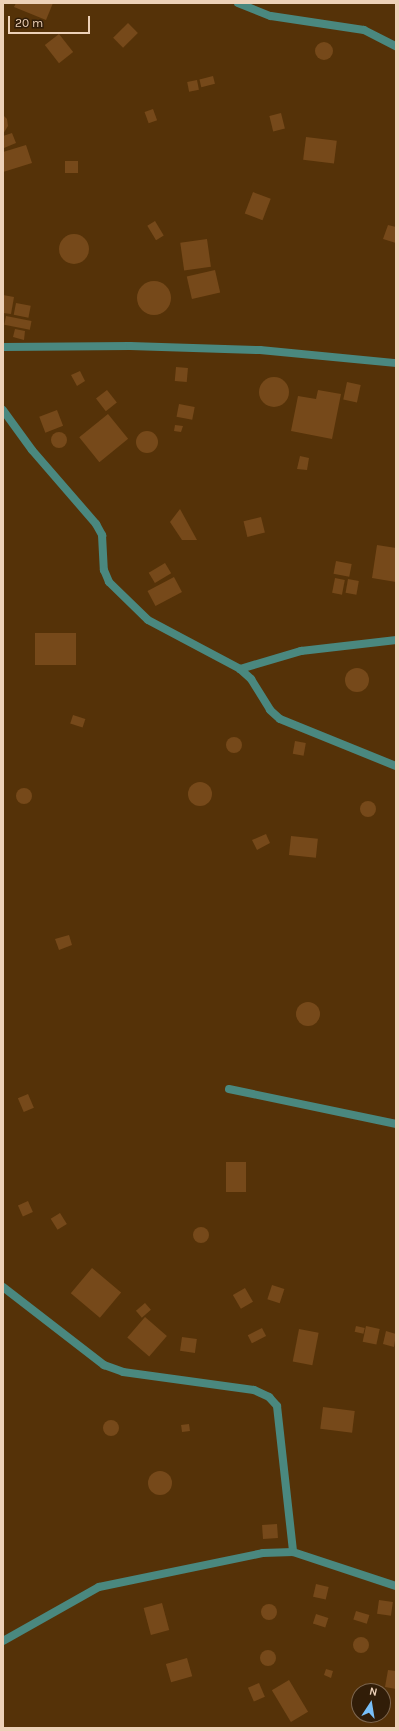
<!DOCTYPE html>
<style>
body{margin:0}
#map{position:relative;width:399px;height:1731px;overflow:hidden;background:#553208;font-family:Karla,sans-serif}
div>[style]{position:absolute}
.building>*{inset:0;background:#76491a;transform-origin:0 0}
.round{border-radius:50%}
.street>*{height:8px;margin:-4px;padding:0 4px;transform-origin:4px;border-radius:4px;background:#4a887f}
span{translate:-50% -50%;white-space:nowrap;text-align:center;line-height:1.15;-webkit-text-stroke:3.5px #311d08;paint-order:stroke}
.frame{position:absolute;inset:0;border:4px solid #edd1b8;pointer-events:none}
.north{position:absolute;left:351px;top:1683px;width:40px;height:40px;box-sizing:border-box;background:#311d08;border:1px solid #7c654e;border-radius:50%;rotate:12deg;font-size:11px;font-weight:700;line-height:16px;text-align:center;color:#edd1b8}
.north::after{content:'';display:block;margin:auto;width:14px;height:18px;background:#78bff8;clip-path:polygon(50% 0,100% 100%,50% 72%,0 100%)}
.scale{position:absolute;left:8px;top:16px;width:82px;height:18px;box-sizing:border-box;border:2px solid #edd1b8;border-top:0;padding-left:5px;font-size:12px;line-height:14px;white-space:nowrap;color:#edd1b8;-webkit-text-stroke:3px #311d08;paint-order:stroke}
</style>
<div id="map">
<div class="building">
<i style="clip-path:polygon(16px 3px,53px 3px,46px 20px,14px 7px)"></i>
<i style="left:128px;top:23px;width:14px;height:21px;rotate:45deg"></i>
<i style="left:59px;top:34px;width:23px;height:18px;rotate:52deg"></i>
<i class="round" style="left:315px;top:42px;width:18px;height:18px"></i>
<i style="left:213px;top:76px;width:8px;height:14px;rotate:76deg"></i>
<i style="left:197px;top:80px;width:10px;height:10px;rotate:79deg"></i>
<i style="left:153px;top:109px;width:12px;height:9px;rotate:70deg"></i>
<i style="left:281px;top:113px;width:16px;height:12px;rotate:76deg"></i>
<i style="clip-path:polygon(3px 115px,7px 119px,8px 126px,3px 134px)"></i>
<i style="clip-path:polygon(12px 133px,16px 143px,4px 148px,3px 136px)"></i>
<i style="left:306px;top:137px;width:31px;height:23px;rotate:7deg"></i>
<i style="clip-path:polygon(26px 145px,32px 163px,3px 172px,3px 152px)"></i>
<i style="left:65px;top:161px;width:13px;height:12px"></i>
<i style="left:253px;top:192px;width:19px;height:23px;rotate:21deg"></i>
<i style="left:155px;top:221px;width:17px;height:9px;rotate:59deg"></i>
<i style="clip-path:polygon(388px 225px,396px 227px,396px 243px,383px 239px)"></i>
<i class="round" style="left:59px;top:234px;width:30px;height:30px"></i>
<i style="left:207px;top:239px;width:28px;height:27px;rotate:82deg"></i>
<i style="left:215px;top:270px;width:23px;height:29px;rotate:77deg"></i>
<i class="round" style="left:137px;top:281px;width:34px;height:34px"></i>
<i style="clip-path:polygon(3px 295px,14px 297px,11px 314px,3px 313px)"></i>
<i style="left:16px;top:303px;width:15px;height:12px;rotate:11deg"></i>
<i style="left:6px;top:316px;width:26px;height:9px;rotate:11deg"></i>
<i style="clip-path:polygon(15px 329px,25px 331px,24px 340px,13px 337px)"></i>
<i style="left:176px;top:367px;width:12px;height:14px;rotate:5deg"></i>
<i style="clip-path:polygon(80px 371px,85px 381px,77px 386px,71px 375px)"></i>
<i class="round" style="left:259px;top:377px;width:30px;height:30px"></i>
<i style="left:347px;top:382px;width:14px;height:18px;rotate:12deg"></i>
<i style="left:107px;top:390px;width:16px;height:14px;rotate:52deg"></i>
<i style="clip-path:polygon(318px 390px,341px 394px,332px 439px,291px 431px,298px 396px,316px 399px)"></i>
<i style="left:179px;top:404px;width:16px;height:13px;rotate:11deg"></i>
<i style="left:57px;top:410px;width:17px;height:19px;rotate:69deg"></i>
<i style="left:108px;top:414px;width:32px;height:37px;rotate:51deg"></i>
<i style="clip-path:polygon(175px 425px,183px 426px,181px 432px,174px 431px)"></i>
<i class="round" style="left:136px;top:431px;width:22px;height:22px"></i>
<i class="round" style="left:51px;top:432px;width:16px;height:16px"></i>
<i style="clip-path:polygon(300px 456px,309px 458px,307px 470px,297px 469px)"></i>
<i style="clip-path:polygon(180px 509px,197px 540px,182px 540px,170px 522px)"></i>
<i style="left:261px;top:517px;width:16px;height:18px;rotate:76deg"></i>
<i style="clip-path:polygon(377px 545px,396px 548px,396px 582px,372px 578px)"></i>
<i style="left:336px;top:561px;width:16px;height:13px;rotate:11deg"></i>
<i style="left:165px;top:563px;width:12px;height:19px;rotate:59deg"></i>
<i style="left:174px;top:577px;width:17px;height:30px;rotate:62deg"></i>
<i style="left:335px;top:578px;width:10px;height:15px;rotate:11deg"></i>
<i style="left:348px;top:579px;width:11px;height:14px;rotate:10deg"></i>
<i style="left:76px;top:633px;width:32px;height:41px;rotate:90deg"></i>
<i class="round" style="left:345px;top:668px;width:24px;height:24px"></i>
<i style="left:73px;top:715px;width:13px;height:9px;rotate:18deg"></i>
<i class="round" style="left:226px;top:737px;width:16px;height:16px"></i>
<i style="left:295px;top:741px;width:11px;height:13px;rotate:10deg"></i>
<i class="round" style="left:188px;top:782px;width:24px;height:24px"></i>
<i class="round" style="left:16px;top:788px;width:16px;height:16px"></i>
<i class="round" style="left:360px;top:801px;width:16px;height:16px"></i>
<i style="clip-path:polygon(266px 834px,270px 843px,257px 850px,252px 840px)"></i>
<i style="left:291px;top:836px;width:27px;height:19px;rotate:6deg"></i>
<i style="clip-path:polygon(69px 935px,72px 945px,59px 950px,55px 939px)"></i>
<i class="round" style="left:296px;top:1002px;width:24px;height:24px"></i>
<i style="left:28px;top:1094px;width:15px;height:11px;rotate:67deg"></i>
<i style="left:226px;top:1162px;width:20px;height:30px"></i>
<i style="left:28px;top:1201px;width:12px;height:11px;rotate:66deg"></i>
<i style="left:60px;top:1213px;width:13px;height:11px;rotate:58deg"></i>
<i class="round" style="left:193px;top:1227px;width:16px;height:16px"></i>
<i style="left:92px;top:1268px;width:38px;height:33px;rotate:40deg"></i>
<i style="left:272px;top:1285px;width:13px;height:15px;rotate:18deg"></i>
<i style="left:245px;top:1288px;width:16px;height:14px;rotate:60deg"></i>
<i style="left:145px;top:1303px;width:9px;height:12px;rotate:49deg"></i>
<i style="left:145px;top:1317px;width:29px;height:27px;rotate:41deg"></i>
<i style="left:356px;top:1326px;width:9px;height:6px;rotate:13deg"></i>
<i style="left:366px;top:1326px;width:14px;height:16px;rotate:12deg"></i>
<i style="left:262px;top:1328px;width:9px;height:16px;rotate:63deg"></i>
<i style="left:299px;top:1329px;width:20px;height:33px;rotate:11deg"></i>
<i style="clip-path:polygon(386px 1331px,396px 1334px,394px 1347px,383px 1344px)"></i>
<i style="left:182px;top:1337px;width:15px;height:14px;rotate:8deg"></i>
<i style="left:323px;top:1407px;width:32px;height:22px;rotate:7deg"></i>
<i class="round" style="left:103px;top:1420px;width:16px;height:16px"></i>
<i style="left:189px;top:1424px;width:7px;height:8px;rotate:82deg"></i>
<i class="round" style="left:148px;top:1471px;width:24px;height:24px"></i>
<i style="left:277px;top:1524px;width:14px;height:15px;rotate:86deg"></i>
<i style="left:316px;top:1584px;width:13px;height:13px;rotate:13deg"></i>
<i style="left:379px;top:1600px;width:14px;height:14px;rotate:8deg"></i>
<i style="left:162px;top:1603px;width:28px;height:19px;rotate:75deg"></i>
<i class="round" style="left:261px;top:1604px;width:16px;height:16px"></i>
<i style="left:356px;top:1611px;width:14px;height:9px;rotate:17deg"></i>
<i style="left:316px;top:1614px;width:13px;height:10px;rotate:18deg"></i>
<i class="round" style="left:353px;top:1637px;width:16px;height:16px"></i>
<i class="round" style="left:260px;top:1650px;width:16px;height:16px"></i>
<i style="left:187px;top:1658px;width:19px;height:22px;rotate:74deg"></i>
<i style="clip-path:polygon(326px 1669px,333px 1671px,331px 1678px,324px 1675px)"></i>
<i style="clip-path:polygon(388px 1670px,396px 1671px,396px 1689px,385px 1687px)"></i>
<i style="left:289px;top:1680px;width:37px;height:20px;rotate:59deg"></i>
<i style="left:259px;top:1683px;width:15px;height:12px;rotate:67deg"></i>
</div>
<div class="street">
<i style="left:238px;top:3px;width:35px;rotate:22deg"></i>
<i style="left:271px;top:16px;width:94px;rotate:8.6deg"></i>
<i style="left:364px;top:30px;width:36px;rotate:27deg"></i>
<i style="left:3px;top:347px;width:127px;rotate:-0.5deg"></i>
<i style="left:130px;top:346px;width:130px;rotate:1.8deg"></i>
<i style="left:260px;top:350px;width:137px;rotate:5.5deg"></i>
<i style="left:3px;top:410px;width:49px;rotate:54.1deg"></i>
<i style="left:32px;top:450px;width:98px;rotate:49.1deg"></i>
<i style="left:96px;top:524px;width:13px;rotate:61deg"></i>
<i style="left:102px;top:535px;width:35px;rotate:87deg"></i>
<i style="left:104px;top:570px;width:13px;rotate:67deg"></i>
<i style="left:109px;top:582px;width:54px;rotate:44.3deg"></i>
<i style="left:148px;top:620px;width:104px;rotate:28deg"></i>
<i style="left:240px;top:669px;width:15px;rotate:42deg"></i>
<i style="left:251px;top:679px;width:36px;rotate:58deg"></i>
<i style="left:270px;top:710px;width:13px;rotate:42deg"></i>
<i style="left:280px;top:719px;width:125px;rotate:22.1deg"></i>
<i style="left:240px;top:669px;width:64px;rotate:-16.4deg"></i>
<i style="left:301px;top:651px;width:96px;rotate:-6.6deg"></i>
<i style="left:229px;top:1089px;width:171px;rotate:11.8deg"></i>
<i style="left:3px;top:1287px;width:128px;rotate:37.7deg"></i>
<i style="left:104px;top:1365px;width:20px;rotate:20deg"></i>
<i style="left:123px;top:1372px;width:132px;rotate:7.8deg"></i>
<i style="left:254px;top:1390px;width:17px;rotate:25deg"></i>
<i style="left:269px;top:1397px;width:12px;rotate:48deg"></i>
<i style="left:277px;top:1406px;width:147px;rotate:83.7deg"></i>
<i style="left:3px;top:1641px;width:110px;rotate:-29.4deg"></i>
<i style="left:99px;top:1587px;width:167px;rotate:-11.7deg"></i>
<i style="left:263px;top:1553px;width:30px;rotate:-2deg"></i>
<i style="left:293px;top:1552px;width:108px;rotate:18.3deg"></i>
</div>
<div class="frame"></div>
<div class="north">N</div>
<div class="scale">20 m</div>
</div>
